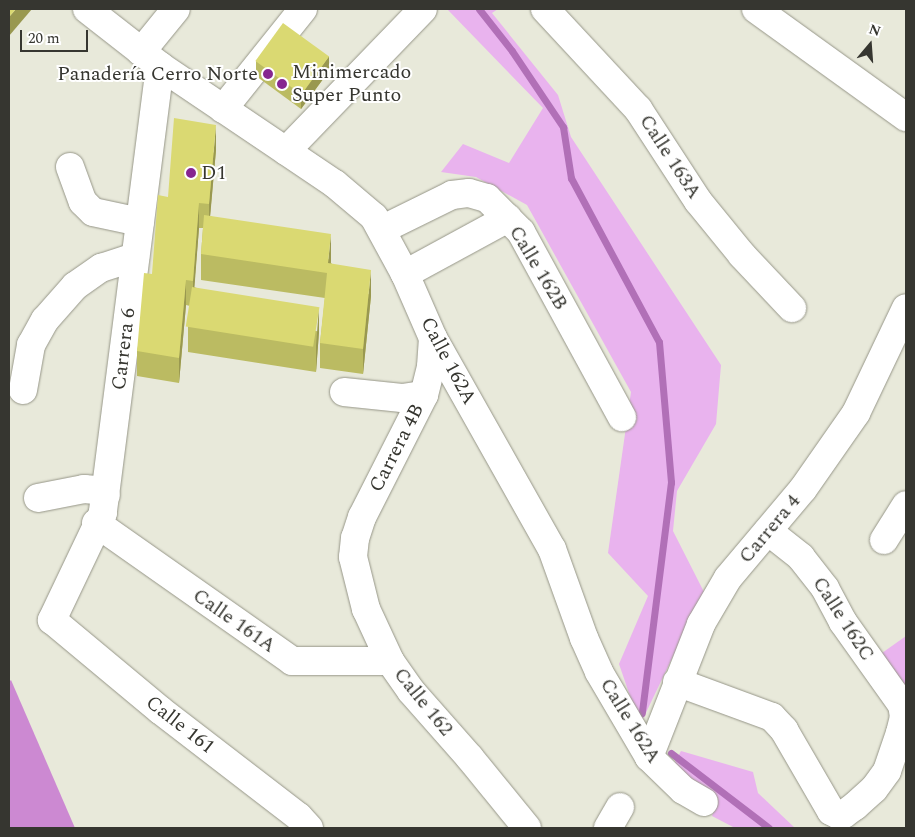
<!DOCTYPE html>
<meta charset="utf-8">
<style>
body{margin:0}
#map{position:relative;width:915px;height:837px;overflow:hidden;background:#e8e9da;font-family:Spectral,serif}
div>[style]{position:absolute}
.green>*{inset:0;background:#e9b3ee}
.forest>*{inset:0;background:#cc89d2}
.stream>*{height:7px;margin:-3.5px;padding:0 3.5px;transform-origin:3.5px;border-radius:3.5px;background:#b170b7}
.roads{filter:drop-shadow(0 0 1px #969688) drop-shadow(0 0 1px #969688)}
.minor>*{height:28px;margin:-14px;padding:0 14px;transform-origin:14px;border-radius:14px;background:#fff}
.wall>*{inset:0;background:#bbbb62}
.shaded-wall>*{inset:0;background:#999850}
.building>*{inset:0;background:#dad972;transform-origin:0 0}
.dots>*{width:14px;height:14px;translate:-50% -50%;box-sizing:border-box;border:2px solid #fff;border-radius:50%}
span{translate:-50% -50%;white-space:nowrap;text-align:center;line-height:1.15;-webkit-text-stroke:4px #fff;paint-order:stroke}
.poi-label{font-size:20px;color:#363630}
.left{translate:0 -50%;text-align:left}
.right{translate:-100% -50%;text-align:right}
.street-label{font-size:20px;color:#363630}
.frame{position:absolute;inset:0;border:10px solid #363630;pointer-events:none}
.north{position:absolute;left:845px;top:20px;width:50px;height:50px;-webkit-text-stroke:4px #fff;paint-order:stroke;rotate:18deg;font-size:14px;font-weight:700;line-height:20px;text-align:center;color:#363630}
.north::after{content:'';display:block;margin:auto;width:18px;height:22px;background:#363630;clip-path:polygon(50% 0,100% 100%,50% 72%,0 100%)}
.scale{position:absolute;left:20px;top:30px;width:68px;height:22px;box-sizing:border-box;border:2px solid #363630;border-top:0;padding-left:6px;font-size:15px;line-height:18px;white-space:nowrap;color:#363630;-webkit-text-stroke:4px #fff;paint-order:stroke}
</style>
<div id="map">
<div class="green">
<i style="clip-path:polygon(447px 9px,498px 9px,492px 13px,558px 95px,571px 137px,721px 365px,716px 424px,677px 491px,673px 531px,704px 592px,640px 725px,619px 664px,648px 596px,608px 553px,631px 392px,527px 205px,476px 177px,441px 172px,463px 144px,509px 163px,543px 108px)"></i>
<i style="clip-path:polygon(906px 636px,906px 695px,882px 653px)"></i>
<i style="clip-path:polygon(681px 751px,753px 772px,758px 793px,795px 828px,735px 828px,712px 816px,718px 798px,673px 766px)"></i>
</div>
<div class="forest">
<i style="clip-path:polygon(11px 680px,75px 828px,9px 828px,9px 682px)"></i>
</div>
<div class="stream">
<i style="left:479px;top:9px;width:53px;rotate:51.8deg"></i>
<i style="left:512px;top:51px;width:92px;rotate:56.1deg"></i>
<i style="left:563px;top:127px;width:52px;rotate:81.1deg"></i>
<i style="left:571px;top:178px;width:186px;rotate:61.8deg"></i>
<i style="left:659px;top:342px;width:141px;rotate:85.1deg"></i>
<i style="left:671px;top:482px;width:233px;rotate:97.2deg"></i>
<i style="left:671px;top:753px;width:123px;rotate:37.4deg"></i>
</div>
<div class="roads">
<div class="minor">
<i style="left:87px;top:9px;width:93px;rotate:38deg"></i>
<i style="left:160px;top:66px;width:211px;rotate:34deg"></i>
<i style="left:335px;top:184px;width:51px;rotate:40.2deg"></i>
<i style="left:374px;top:217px;width:65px;rotate:61.5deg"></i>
<i style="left:405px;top:274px;width:70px;rotate:66.4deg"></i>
<i style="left:433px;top:338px;width:242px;rotate:60.6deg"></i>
<i style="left:552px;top:549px;width:95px;rotate:70.2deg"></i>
<i style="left:584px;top:638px;width:37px;rotate:66deg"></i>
<i style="left:599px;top:672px;width:99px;rotate:59.5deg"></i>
<i style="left:649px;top:757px;width:47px;rotate:44.1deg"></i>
<i style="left:683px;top:790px;width:24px;rotate:30deg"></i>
<i style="left:545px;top:9px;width:137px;rotate:47.1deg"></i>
<i style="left:638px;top:109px;width:110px;rotate:56.9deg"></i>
<i style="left:698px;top:201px;width:70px;rotate:50.8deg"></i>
<i style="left:742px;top:255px;width:73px;rotate:46.7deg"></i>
<i style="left:756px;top:9px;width:185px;rotate:35.8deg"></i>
<i style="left:141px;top:52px;width:55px;rotate:-50.9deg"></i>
<i style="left:160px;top:66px;width:451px;rotate:97.3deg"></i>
<i style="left:103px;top:513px;width:119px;rotate:115.5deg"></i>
<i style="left:52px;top:620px;width:141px;rotate:39.8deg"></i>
<i style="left:160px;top:710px;width:175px;rotate:37.6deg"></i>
<i style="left:299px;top:817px;width:15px;rotate:48deg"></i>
<i style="left:223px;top:109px;width:128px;rotate:-51.3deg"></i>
<i style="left:286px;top:151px;width:197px;rotate:-46deg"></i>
<i style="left:70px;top:167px;width:37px;rotate:70deg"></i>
<i style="left:83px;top:202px;width:14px;rotate:45deg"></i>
<i style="left:93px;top:212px;width:48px;rotate:12deg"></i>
<i style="left:383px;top:229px;width:77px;rotate:-26.2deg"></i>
<i style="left:452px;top:195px;width:17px;rotate:-7deg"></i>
<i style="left:469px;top:193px;width:19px;rotate:16deg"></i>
<i style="left:487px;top:198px;width:48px;rotate:45deg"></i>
<i style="left:521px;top:232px;width:211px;rotate:61.4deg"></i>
<i style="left:405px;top:274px;width:117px;rotate:-28.5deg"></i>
<i style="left:433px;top:338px;width:29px;rotate:94deg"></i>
<i style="left:431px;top:367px;width:29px;rotate:104deg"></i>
<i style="left:424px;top:395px;width:137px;rotate:116.9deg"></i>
<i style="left:362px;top:517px;width:22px;rotate:108deg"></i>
<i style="left:355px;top:538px;width:19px;rotate:96deg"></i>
<i style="left:353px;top:557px;width:54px;rotate:76deg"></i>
<i style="left:366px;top:609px;width:57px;rotate:65.2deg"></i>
<i style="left:390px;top:661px;width:37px;rotate:55deg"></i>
<i style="left:411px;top:691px;width:89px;rotate:48.6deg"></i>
<i style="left:470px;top:758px;width:90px;rotate:50.8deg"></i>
<i style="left:23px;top:390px;width:46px;rotate:-79.9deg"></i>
<i style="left:31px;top:345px;width:29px;rotate:-61deg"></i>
<i style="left:45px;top:320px;width:45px;rotate:-48.6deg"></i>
<i style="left:75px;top:286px;width:32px;rotate:-35deg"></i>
<i style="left:101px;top:268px;width:36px;rotate:-18deg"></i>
<i style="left:344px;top:392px;width:58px;rotate:5.9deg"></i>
<i style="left:402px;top:398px;width:22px;rotate:-8deg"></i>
<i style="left:38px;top:498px;width:47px;rotate:-11.1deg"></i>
<i style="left:84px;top:489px;width:12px;rotate:5deg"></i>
<i style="left:96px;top:490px;width:11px;rotate:27deg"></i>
<i style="left:96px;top:523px;width:240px;rotate:35.1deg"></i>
<i style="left:292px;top:661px;width:98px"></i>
<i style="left:884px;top:540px;width:41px;rotate:-57.8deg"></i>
<i style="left:677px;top:682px;width:101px;rotate:20.2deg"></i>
<i style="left:772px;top:717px;width:18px;rotate:47deg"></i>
<i style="left:784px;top:730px;width:94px;rotate:59.9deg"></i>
<i style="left:831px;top:811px;width:7px;rotate:27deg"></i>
<i style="left:837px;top:814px;width:7px"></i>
<i style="left:844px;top:814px;width:14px;rotate:-36deg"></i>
<i style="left:855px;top:806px;width:25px;rotate:-42deg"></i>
<i style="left:874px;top:789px;width:22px;rotate:-54deg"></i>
<i style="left:887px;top:771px;width:40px;rotate:-71.1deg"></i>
<i style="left:900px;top:733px;width:16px;rotate:-76deg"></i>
<i style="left:904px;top:717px;width:12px;rotate:-99deg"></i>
<i style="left:902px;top:705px;width:102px;rotate:-125.4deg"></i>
<i style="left:843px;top:622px;width:38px;rotate:-118deg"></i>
<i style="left:825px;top:588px;width:39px;rotate:-128deg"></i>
<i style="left:801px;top:557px;width:42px;rotate:-141.8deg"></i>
<i style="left:649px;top:757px;width:143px;rotate:-68.6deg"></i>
<i style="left:701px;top:624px;width:53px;rotate:-59.6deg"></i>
<i style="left:728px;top:578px;width:116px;rotate:-49.9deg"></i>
<i style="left:803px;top:489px;width:93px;rotate:-55.1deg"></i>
<i style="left:856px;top:413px;width:116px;rotate:-64.5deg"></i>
<i style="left:608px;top:828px;width:24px;rotate:-60deg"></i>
</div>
</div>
<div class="wall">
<i style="clip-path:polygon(256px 61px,329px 71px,301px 109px,256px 76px)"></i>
<i style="clip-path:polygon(216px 150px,210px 216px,331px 260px,331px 263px,371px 296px,363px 374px,320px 368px,320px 343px,325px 298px,201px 280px,201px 254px,203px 228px,199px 228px,194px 287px,319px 332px,316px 372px,188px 352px,188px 327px,190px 306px,186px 305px,179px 383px,137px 376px,137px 351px,168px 197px)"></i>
</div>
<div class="shaded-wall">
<i style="clip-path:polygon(16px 9px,32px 9px,9px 36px,9px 17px)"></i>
<i style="clip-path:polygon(329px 56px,329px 71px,301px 109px,301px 94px)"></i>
<i style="clip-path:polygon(216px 125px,216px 150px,209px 229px,209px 204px)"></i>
<i style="clip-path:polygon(199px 203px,199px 228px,193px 306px,193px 281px)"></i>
<i style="clip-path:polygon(331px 234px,331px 260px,328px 288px,328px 263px)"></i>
<i style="clip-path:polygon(371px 270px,371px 296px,363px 374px,363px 349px)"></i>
<i style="clip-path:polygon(186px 280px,186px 305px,179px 383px,179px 358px)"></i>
<i style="clip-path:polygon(319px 307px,319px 332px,316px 372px,316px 346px)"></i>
</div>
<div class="building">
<i style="clip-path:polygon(9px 9px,16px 9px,9px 17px)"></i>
<i style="left:283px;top:23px;width:57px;height:47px;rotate:36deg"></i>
<i style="clip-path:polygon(174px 118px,216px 125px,209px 204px,199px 203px,193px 281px,186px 280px,179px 358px,137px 351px,144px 273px,152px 274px,158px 195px,168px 197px)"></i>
<i style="clip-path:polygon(204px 215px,331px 234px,328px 263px,371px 270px,363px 349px,320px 343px,327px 273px,201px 254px)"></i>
<i style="left:192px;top:287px;width:129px;height:40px;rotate:9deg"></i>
</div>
<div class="dots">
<i style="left:268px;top:74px;background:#862690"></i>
<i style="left:282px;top:84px;background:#862690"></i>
<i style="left:191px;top:173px;background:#862690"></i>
</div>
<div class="poi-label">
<span class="left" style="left:292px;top:84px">Minimercado<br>Super Punto</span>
<span class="right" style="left:258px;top:74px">Panadería Cerro Norte</span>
<span class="left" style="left:201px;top:173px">D1</span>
</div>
<div class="street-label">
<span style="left:670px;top:157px;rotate:57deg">Calle 163A</span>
<span style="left:538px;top:268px;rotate:59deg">Calle 162B</span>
<span style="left:124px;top:349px;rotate:-83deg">Carrera 6</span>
<span style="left:448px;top:361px;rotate:62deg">Calle 162A</span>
<span style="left:397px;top:448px;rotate:-63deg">Carrera 4B</span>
<span style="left:770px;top:529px;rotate:-50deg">Carrera 4</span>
<span style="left:843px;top:619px;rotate:57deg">Calle 162C</span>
<span style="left:234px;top:621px;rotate:35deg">Calle 161A</span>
<span style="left:423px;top:702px;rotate:51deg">Calle 162</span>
<span style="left:630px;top:721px;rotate:58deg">Calle 162A</span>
<span style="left:180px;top:725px;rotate:38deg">Calle 161</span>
</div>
<div class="frame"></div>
<div class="north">N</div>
<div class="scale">20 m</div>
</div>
